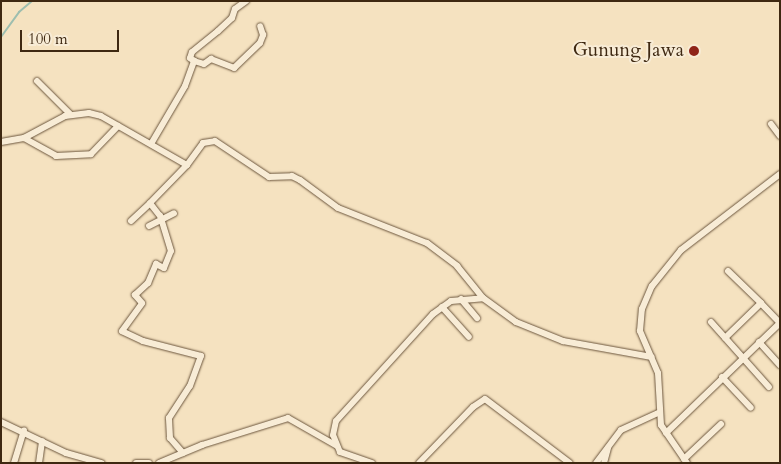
<!DOCTYPE html>
<style>
body{margin:0}
#map{position:relative;width:781px;height:464px;overflow:hidden;background:#f5e2c0;font-family:Cardo,serif}
div>[style]{position:absolute}
.stream>*{height:2px;margin:-1px;padding:0 1px;transform-origin:1px;border-radius:1px;background:#9dbeaf}
.roads{filter:drop-shadow(0 0 1px #6c563d) drop-shadow(0 0 1px #6c563d)}
.minor>*{height:6px;margin:-3px;padding:0 3px;transform-origin:3px;border-radius:3px;background:#f8ecd6}
.dots>*{width:14px;height:14px;translate:-50% -50%;box-sizing:border-box;border:2px solid #f8ecd6;border-radius:50%}
span{translate:-50% -50%;white-space:nowrap;text-align:center;line-height:1.15;-webkit-text-stroke:4px #f8ecd6;paint-order:stroke}
.poi-label{font-size:19px;color:#3e2811}
.right{translate:-100% -50%;text-align:right}
.frame{position:absolute;inset:0;border:2px solid #3e2811;pointer-events:none}
.scale{position:absolute;left:20px;top:30px;width:99px;height:22px;box-sizing:border-box;border:2px solid #3e2811;border-top:0;padding-left:6px;font-size:15px;line-height:18px;white-space:nowrap;color:#3e2811;-webkit-text-stroke:4px #f8ecd6;paint-order:stroke}
</style>
<div id="map">
<div class="stream">
<i style="left:1px;top:37px;width:31px;rotate:-54deg"></i>
<i style="left:19px;top:12px;width:17px;rotate:-40deg"></i>
</div>
<div class="roads">
<div class="minor">
<i style="left:194px;top:61px;width:10px;rotate:17deg"></i>
<i style="left:204px;top:64px;width:9px;rotate:-36deg"></i>
<i style="left:211px;top:59px;width:25px;rotate:21deg"></i>
<i style="left:234px;top:68px;width:36px;rotate:-44deg"></i>
<i style="left:260px;top:43px;width:9px;rotate:-69deg"></i>
<i style="left:263px;top:35px;width:9px;rotate:-108deg"></i>
<i style="left:37px;top:81px;width:48px;rotate:45deg"></i>
<i style="left:771px;top:124px;width:15px;rotate:53deg"></i>
<i style="left:24px;top:138px;width:37px;rotate:29deg"></i>
<i style="left:56px;top:156px;width:35px;rotate:-3deg"></i>
<i style="left:91px;top:154px;width:39px;rotate:-46deg"></i>
<i style="left:1px;top:142px;width:23px;rotate:-10deg"></i>
<i style="left:24px;top:138px;width:47px;rotate:-28.2deg"></i>
<i style="left:65px;top:116px;width:24px;rotate:-7deg"></i>
<i style="left:89px;top:113px;width:12px;rotate:14deg"></i>
<i style="left:101px;top:116px;width:99px;rotate:29.7deg"></i>
<i style="left:187px;top:165px;width:27px;rotate:-54deg"></i>
<i style="left:203px;top:143px;width:12px;rotate:-9deg"></i>
<i style="left:215px;top:141px;width:65px;rotate:33.7deg"></i>
<i style="left:269px;top:177px;width:23px;rotate:-2deg"></i>
<i style="left:292px;top:176px;width:9px;rotate:27deg"></i>
<i style="left:300px;top:180px;width:47px;rotate:36.4deg"></i>
<i style="left:338px;top:208px;width:96px;rotate:21.5deg"></i>
<i style="left:427px;top:243px;width:38px;rotate:37deg"></i>
<i style="left:457px;top:266px;width:41px;rotate:50.9deg"></i>
<i style="left:483px;top:298px;width:41px;rotate:36deg"></i>
<i style="left:516px;top:322px;width:51px;rotate:22deg"></i>
<i style="left:563px;top:341px;width:90px;rotate:10.2deg"></i>
<i style="left:151px;top:144px;width:67px;rotate:-59.6deg"></i>
<i style="left:185px;top:86px;width:27px;rotate:-70deg"></i>
<i style="left:194px;top:61px;width:5px;rotate:-143deg"></i>
<i style="left:190px;top:58px;width:6px;rotate:-72deg"></i>
<i style="left:192px;top:52px;width:33px;rotate:-39deg"></i>
<i style="left:218px;top:31px;width:19px;rotate:-43deg"></i>
<i style="left:232px;top:18px;width:9px;rotate:-72deg"></i>
<i style="left:235px;top:9px;width:14px;rotate:-36deg"></i>
<i style="left:131px;top:221px;width:26px;rotate:-43deg"></i>
<i style="left:149px;top:226px;width:28px;rotate:-27deg"></i>
<i style="left:728px;top:271px;width:46px;rotate:44.1deg"></i>
<i style="left:461px;top:299px;width:25px;rotate:50deg"></i>
<i style="left:442px;top:307px;width:40px;rotate:48deg"></i>
<i style="left:711px;top:322px;width:87px;rotate:48.3deg"></i>
<i style="left:759px;top:342px;width:31px;rotate:48deg"></i>
<i style="left:722px;top:377px;width:42px;rotate:46.9deg"></i>
<i style="left:1px;top:422px;width:72px;rotate:25.5deg"></i>
<i style="left:66px;top:453px;width:37px;rotate:16deg"></i>
<i style="left:666px;top:433px;width:158px;rotate:-44deg"></i>
<i style="left:780px;top:323px;width:28px;rotate:-134deg"></i>
<i style="left:761px;top:303px;width:50px;rotate:135.8deg"></i>
<i style="left:183px;top:453px;width:20px;rotate:-131deg"></i>
<i style="left:170px;top:438px;width:20px;rotate:-93deg"></i>
<i style="left:169px;top:418px;width:38px;rotate:-57deg"></i>
<i style="left:190px;top:386px;width:32px;rotate:-70deg"></i>
<i style="left:201px;top:356px;width:60px;rotate:-165.5deg"></i>
<i style="left:143px;top:341px;width:23px;rotate:-155deg"></i>
<i style="left:122px;top:331px;width:34px;rotate:-54deg"></i>
<i style="left:142px;top:303px;width:11px;rotate:-131deg"></i>
<i style="left:135px;top:295px;width:18px;rotate:-43deg"></i>
<i style="left:148px;top:283px;width:21px;rotate:-67deg"></i>
<i style="left:156px;top:264px;width:9px;rotate:27deg"></i>
<i style="left:164px;top:268px;width:18px;rotate:-68deg"></i>
<i style="left:171px;top:251px;width:37px;rotate:-107deg"></i>
<i style="left:160px;top:216px;width:16px;rotate:-128deg"></i>
<i style="left:150px;top:203px;width:53px;rotate:-45.8deg"></i>
<i style="left:684px;top:459px;width:51px;rotate:-43.4deg"></i>
<i style="left:14px;top:463px;width:34px;rotate:-73deg"></i>
<i style="left:39px;top:463px;width:22px;rotate:-82deg"></i>
<i style="left:136px;top:463px;width:13px"></i>
<i style="left:159px;top:463px;width:47px;rotate:-22.7deg"></i>
<i style="left:202px;top:445px;width:90px;rotate:-17.4deg"></i>
<i style="left:288px;top:418px;width:56px;rotate:29.7deg"></i>
<i style="left:372px;top:463px;width:34px;rotate:-161deg"></i>
<i style="left:340px;top:452px;width:18px;rotate:-112deg"></i>
<i style="left:333px;top:435px;width:14px;rotate:-78deg"></i>
<i style="left:336px;top:421px;width:144px;rotate:-47.8deg"></i>
<i style="left:433px;top:314px;width:22px;rotate:-36deg"></i>
<i style="left:451px;top:301px;width:32px;rotate:-5deg"></i>
<i style="left:419px;top:463px;width:78px;rotate:-46deg"></i>
<i style="left:473px;top:407px;width:14px;rotate:-34deg"></i>
<i style="left:485px;top:399px;width:106px;rotate:37deg"></i>
<i style="left:596px;top:463px;width:41px;rotate:-52.9deg"></i>
<i style="left:621px;top:430px;width:41px;rotate:-24.7deg"></i>
<i style="left:604px;top:463px;width:16px;rotate:-75deg"></i>
<i style="left:687px;top:463px;width:46px;rotate:-124.4deg"></i>
<i style="left:661px;top:425px;width:52px;rotate:-93.3deg"></i>
<i style="left:658px;top:373px;width:46px;rotate:-113.2deg"></i>
<i style="left:640px;top:331px;width:22px;rotate:-85deg"></i>
<i style="left:642px;top:309px;width:25px;rotate:-67deg"></i>
<i style="left:652px;top:286px;width:46px;rotate:-51.1deg"></i>
<i style="left:681px;top:250px;width:125px;rotate:-37.5deg"></i>
</div>
</div>
<div class="dots">
<i style="left:694px;top:51px;background:#8f2418"></i>
</div>
<div class="poi-label">
<span class="right" style="left:684px;top:51px">Gunung Jawa</span>
</div>
<div class="frame"></div>
<div class="scale">100 m</div>
</div>
